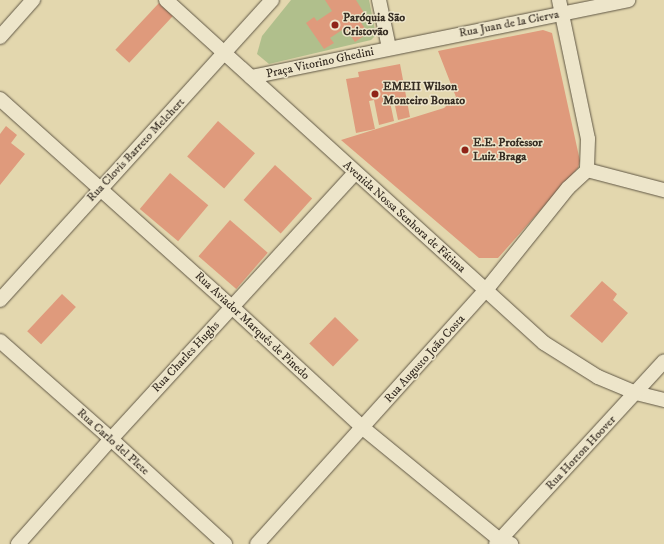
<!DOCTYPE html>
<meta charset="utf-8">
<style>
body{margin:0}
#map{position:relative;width:664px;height:544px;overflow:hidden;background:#e3d7ae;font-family:"IM FELL DW Pica",serif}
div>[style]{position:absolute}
.green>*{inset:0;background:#b0bf8c}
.building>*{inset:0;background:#df9a7c;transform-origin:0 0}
.roads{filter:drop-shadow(0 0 1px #605745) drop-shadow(0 0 1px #605745)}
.minor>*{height:14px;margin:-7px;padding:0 7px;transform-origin:7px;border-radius:7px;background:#ede5ca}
.dots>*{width:11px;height:11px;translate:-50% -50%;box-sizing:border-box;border:2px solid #ede5ca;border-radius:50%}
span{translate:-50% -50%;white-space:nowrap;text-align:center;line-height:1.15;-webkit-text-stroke:3px #ede5ca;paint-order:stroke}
.poi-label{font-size:12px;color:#352c22;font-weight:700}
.left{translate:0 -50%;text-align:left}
.street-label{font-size:12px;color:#352c22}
</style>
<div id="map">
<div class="green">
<i style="clip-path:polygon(291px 0,369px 0,376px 35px,371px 40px,269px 64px,257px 54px,262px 36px)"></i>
</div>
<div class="building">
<i style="clip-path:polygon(325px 0,356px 0,366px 16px,360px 21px,368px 33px,355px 42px,345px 28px,330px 38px,334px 43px,324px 49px,306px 23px,314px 17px,317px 21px,332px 11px)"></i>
<i style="left:159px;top:3px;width:19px;height:64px;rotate:43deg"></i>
<i style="clip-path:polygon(543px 30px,552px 33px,580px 161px,578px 168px,498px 258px,479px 258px,341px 140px,444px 108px,456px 97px,438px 51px)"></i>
<i style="clip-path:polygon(400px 64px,410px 117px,398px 120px,394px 101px,390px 102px,394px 121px,379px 125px,374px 100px,369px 101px,375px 129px,356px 133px,346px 79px,359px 77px,358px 72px)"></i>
<i style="left:218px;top:121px;width:49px;height:47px;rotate:41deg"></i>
<i style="clip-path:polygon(6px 126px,17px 135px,11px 143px,25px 154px,0 185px,0 134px)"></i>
<i style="left:275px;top:165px;width:50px;height:47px;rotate:42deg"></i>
<i style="left:170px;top:173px;width:50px;height:47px;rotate:40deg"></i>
<i style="left:230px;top:220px;width:50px;height:48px;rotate:41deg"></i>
<i style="clip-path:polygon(602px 281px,617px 294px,613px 300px,628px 313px,602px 343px,570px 316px)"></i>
<i style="left:62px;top:294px;width:19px;height:51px;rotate:43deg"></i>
<i style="left:335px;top:317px;width:33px;height:37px;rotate:44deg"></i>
</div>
<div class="roads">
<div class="minor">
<i style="left:166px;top:0;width:510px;rotate:42.22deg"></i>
<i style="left:544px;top:343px;width:64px;rotate:32.2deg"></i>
<i style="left:598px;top:377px;width:41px;rotate:22.8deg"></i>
<i style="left:636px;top:393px;width:29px;rotate:14deg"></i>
<i style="left:379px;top:0;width:49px;rotate:78.2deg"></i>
<i style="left:559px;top:0;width:142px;rotate:78.2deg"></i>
<i style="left:588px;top:139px;width:31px;rotate:92deg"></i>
<i style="left:0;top:37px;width:50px;rotate:-48.3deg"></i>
<i style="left:251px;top:77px;width:385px;rotate:-11.5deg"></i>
<i style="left:0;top:99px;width:312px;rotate:41.9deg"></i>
<i style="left:232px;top:307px;width:178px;rotate:42.7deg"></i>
<i style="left:363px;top:428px;width:177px;rotate:39.3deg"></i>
<i style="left:500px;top:540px;width:12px;rotate:20deg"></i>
<i style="left:587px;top:170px;width:80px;rotate:14.6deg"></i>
<i style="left:0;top:300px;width:405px;rotate:-47.8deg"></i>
<i style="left:0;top:341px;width:148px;rotate:41.4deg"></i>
<i style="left:111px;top:439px;width:155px;rotate:42.6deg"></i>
<i style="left:18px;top:544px;width:140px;rotate:-48.5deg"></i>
<i style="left:111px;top:439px;width:361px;rotate:-47.5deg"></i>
<i style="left:257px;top:544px;width:342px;rotate:-48deg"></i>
<i style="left:486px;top:290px;width:131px;rotate:-51.2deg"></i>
<i style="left:568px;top:188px;width:26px;rotate:-43deg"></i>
<i style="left:496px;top:544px;width:248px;rotate:-47.4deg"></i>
</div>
</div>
<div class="dots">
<i style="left:335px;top:25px;background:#8f2418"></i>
<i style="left:375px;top:94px;background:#8f2418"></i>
<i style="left:465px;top:150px;background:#8f2418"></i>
</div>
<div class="poi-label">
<span class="left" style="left:343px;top:25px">Paróquia São<br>Cristovão</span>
<span class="left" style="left:383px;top:94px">EMEII Wilson<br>Monteiro Bonato</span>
<span class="left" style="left:473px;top:150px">E.E. Professor<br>Luiz Braga</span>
</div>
<div class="street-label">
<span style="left:509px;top:24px;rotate:-11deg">Rua Juan de la Cierva</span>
<span style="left:320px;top:63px;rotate:-12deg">Praça Vitorino Ghedini</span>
<span style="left:136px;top:150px;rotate:-47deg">Rua Clovis Barreto Melchert</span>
<span style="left:404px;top:217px;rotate:42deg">Avenida Nossa Senhora de Fátima</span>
<span style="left:252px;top:326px;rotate:43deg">Rua Aviador Marquês de Pinedo</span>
<span style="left:186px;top:357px;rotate:-47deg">Rua Charles Hughs</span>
<span style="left:425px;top:359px;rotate:-48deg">Rua Augusto João Costa</span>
<span style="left:113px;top:442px;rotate:42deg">Rua Carlo del Plete</span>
<span style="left:581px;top:453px;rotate:-47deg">Rua Horton Hoover</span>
</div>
</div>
